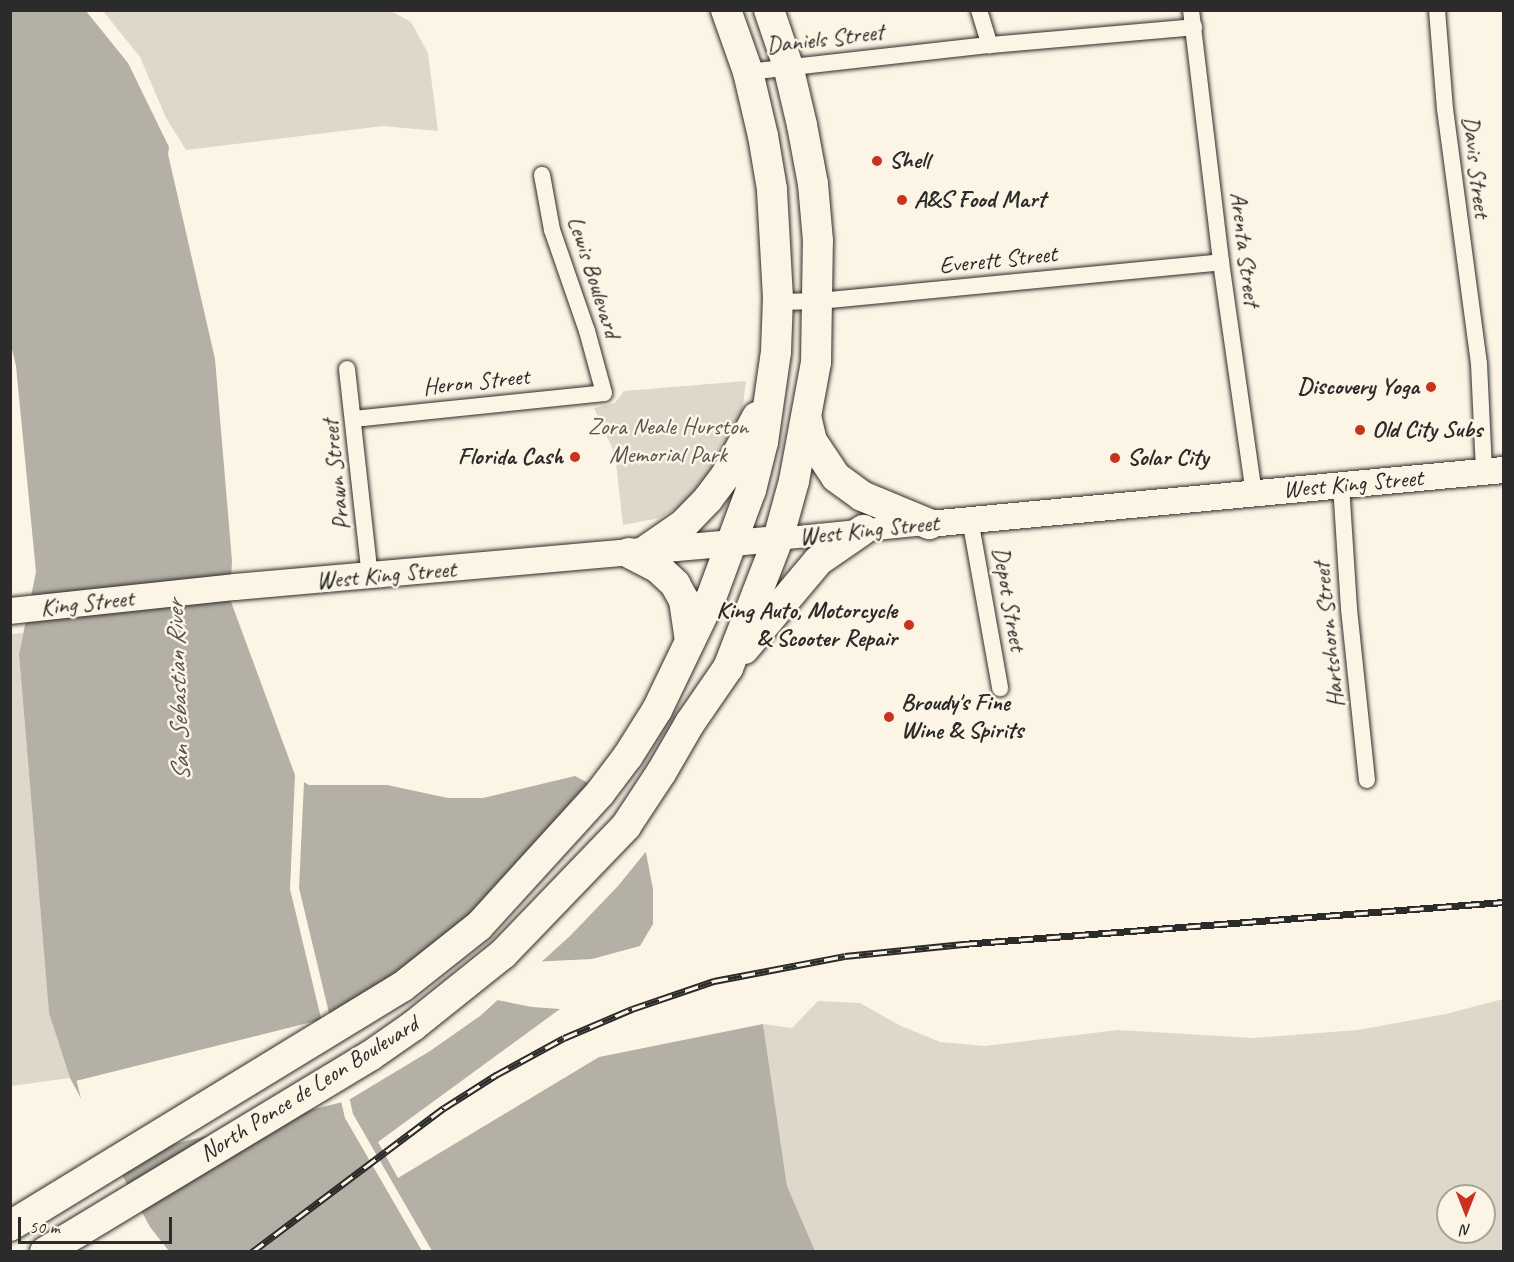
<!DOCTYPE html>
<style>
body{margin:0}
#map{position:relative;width:1514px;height:1262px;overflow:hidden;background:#fcf5e5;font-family:Caveat,sans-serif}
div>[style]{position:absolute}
.green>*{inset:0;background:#ded8ca}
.water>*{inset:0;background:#b4b0a5}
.pier>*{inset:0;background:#fcf5e5;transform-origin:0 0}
.roads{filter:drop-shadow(0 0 2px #2b2b2b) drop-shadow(0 0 2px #2b2b2b)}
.street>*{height:16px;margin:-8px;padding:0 8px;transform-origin:8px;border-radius:8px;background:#fcf5e5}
.secondary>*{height:22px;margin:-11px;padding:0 11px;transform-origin:11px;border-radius:11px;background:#fcf5e5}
.primary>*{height:26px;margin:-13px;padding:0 13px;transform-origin:13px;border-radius:13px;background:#fcf5e5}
.highway>*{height:30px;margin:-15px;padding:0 15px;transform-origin:15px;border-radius:15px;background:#fcf5e5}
.rail>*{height:7px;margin-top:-3.5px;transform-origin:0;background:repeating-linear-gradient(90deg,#fcf5e5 0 14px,#2b2b2b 0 28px);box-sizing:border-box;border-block:2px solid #2b2b2b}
.dots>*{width:16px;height:16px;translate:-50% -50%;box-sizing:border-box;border:3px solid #fcf5e5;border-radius:50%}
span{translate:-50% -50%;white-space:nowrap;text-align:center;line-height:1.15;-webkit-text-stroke:5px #fcf5e5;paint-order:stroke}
.street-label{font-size:24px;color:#2b2b2b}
.poi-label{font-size:24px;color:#2b2b2b;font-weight:700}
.left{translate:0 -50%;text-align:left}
.right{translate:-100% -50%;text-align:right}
.park-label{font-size:24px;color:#585653}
.water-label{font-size:26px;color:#545350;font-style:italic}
.frame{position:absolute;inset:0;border:12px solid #2b2b2b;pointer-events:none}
.north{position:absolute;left:1436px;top:1184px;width:60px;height:60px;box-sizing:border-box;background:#fcf5e5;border:2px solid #a8a49b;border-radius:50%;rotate:180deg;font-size:16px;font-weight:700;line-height:24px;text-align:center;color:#2b2b2b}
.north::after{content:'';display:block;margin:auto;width:21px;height:27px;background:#c8321e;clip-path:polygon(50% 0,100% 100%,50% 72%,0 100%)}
.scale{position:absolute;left:18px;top:1217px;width:154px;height:27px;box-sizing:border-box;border:3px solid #2b2b2b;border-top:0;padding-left:8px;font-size:18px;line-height:21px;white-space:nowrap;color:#2b2b2b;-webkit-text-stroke:4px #fcf5e5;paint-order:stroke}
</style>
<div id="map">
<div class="green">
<i style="clip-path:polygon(103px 11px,391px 11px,411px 22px,428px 53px,438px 131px,383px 126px,186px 150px,166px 118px,140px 57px)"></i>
<i style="clip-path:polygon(746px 381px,742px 411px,733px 437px,700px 489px,679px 507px,659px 518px,623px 525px,615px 454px,594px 408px,615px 403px,624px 391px)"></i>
<i style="clip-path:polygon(23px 633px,19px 654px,49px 1012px,70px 1078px,11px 1086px,10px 634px)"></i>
<i style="clip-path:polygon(evenodd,1503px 999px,1503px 1251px,815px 1251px,787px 1186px,763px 1024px,792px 1028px,818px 1001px,860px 1003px,899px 1025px,940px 1042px,985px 1046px,1118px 1030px,1253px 1038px,1358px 1030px,1446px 1014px,1503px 999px,1448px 1196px,1484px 1196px,1484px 1232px,1448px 1232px,1448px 1196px)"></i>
</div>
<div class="water">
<i style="clip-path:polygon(10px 11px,86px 11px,128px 63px,169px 147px,168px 154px,215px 359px,232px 561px,230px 599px,295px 775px,290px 889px,345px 1118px,422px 1251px,169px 1251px,150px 1227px,70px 1078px,49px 1013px,19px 654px,36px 572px,16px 366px,10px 341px)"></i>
<i style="clip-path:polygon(575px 776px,592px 785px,473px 917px,397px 977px,330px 1017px,299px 888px,304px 782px,309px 785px,387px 785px,448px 798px,483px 798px)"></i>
<i style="clip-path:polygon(641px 827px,653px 889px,653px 924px,640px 946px,592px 959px,510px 963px)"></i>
<i style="clip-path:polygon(492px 999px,532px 1007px,560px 1009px,378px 1142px,398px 1178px,599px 1057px,763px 1024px,787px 1186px,815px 1251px,432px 1251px,353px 1114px,346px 1083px)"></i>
</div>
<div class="pier">
<i style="clip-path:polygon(643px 826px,648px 849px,618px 886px,571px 935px,538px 965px,510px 966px)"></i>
<i style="clip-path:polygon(484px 984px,494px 996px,501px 997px,480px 1016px,430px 1051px,347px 1101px,343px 1083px)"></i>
<i style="left:324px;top:1019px;width:85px;height:255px;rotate:76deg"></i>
</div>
<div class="roads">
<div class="street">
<i style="left:979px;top:10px;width:37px;rotate:73deg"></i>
<i style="left:1191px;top:10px;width:254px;rotate:83.2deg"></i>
<i style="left:1221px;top:262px;width:233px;rotate:81.9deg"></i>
<i style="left:1437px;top:10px;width:99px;rotate:85.4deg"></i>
<i style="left:1445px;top:109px;width:257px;rotate:82.4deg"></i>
<i style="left:1479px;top:364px;width:107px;rotate:87.3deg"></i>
<i style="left:748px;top:72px;width:244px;rotate:-6.4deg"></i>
<i style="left:990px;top:45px;width:205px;rotate:-5deg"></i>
<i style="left:778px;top:302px;width:41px;rotate:-1.4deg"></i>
<i style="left:819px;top:301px;width:404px;rotate:-5.5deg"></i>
<i style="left:347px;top:369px;width:209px;rotate:83.7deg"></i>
<i style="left:354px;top:419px;width:251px;rotate:-5.9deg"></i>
<i style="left:604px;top:393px;width:64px;rotate:-105.3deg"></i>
<i style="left:587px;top:331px;width:107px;rotate:-109.1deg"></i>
<i style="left:552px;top:230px;width:56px;rotate:-100.3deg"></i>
<i style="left:1341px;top:485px;width:124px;rotate:86.3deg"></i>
<i style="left:1349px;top:609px;width:172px;rotate:84deg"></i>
<i style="left:970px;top:519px;width:172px;rotate:79.9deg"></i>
</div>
<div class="secondary">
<i style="left:778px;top:539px;width:149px;rotate:-5.8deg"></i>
</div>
<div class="primary">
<i style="left:929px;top:524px;width:578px;rotate:-5.37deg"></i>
<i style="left:10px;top:611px;width:226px;rotate:-6.1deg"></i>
<i style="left:235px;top:587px;width:545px;rotate:-5.05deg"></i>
</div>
<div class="highway">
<i style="left:807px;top:420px;width:22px;rotate:77deg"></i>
<i style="left:812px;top:441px;width:43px;rotate:56.3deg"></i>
<i style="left:836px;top:477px;width:32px;rotate:36deg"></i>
<i style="left:862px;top:496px;width:73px;rotate:22.7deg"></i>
<i style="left:645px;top:551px;width:47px;rotate:-34.7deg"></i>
<i style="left:684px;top:524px;width:35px;rotate:-46deg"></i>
<i style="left:708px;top:499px;width:30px;rotate:-53deg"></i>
<i style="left:726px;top:475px;width:66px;rotate:-61.9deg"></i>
<i style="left:629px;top:553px;width:31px;rotate:27deg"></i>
<i style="left:657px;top:567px;width:25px;rotate:43deg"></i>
<i style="left:675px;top:584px;width:18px;rotate:61deg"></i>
<i style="left:684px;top:600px;width:41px;rotate:81.7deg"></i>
<i style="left:744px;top:649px;width:115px;rotate:-49.9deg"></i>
<i style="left:818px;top:561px;width:55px;rotate:-34.6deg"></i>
<i style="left:10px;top:1226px;width:459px;rotate:-31.4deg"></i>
<i style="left:402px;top:987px;width:98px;rotate:-38.4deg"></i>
<i style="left:479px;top:926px;width:180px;rotate:-47.7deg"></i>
<i style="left:600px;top:793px;width:46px;rotate:-52.9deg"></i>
<i style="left:628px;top:756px;width:54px;rotate:-57.8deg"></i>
<i style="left:657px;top:710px;width:124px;rotate:-64.3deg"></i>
<i style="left:711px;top:598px;width:115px;rotate:-69.7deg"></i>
<i style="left:751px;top:490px;width:49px;rotate:-76deg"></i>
<i style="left:763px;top:442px;width:91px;rotate:-81.8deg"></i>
<i style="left:776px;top:352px;width:54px;rotate:-87.9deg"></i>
<i style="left:778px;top:298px;width:109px;rotate:-93.2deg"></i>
<i style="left:772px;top:189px;width:54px;rotate:-99.6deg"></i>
<i style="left:763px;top:136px;width:66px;rotate:-103.2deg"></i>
<i style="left:748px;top:72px;width:66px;rotate:-109.5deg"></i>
<i style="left:45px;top:1252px;width:380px;rotate:-31.1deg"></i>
<i style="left:370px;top:1056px;width:52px;rotate:-34.9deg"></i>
<i style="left:413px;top:1026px;width:115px;rotate:-38.7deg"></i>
<i style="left:503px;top:954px;width:178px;rotate:-46.1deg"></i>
<i style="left:626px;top:826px;width:64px;rotate:-56.6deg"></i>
<i style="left:661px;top:773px;width:58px;rotate:-59.9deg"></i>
<i style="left:690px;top:723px;width:67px;rotate:-55.4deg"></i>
<i style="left:728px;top:668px;width:138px;rotate:-68.8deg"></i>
<i style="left:778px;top:539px;width:60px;rotate:-74.6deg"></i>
<i style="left:794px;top:481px;width:121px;rotate:-79.5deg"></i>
<i style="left:816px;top:362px;width:121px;rotate:-89.1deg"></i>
<i style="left:818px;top:241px;width:57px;rotate:-95deg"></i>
<i style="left:813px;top:184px;width:60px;rotate:-100.6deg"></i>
<i style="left:802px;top:125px;width:61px;rotate:-103.3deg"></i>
<i style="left:788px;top:66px;width:59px;rotate:-108.7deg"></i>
</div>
</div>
<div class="rail">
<i style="left:252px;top:1252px;width:240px;rotate:-36.9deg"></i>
<i style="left:444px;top:1108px;width:62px;rotate:-32.4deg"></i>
<i style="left:496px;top:1075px;width:77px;rotate:-28.6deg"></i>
<i style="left:564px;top:1038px;width:74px;rotate:-23.1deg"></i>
<i style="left:632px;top:1009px;width:87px;rotate:-18.9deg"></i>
<i style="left:714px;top:981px;width:133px;rotate:-10.8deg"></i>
<i style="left:845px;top:956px;width:119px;rotate:-5.8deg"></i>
<i style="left:963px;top:944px;width:543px;rotate:-4.44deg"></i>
</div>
<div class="dots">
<i style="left:877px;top:161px;background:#c8321e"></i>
<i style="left:902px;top:200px;background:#c8321e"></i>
<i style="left:1431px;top:387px;background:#c8321e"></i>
<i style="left:1360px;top:430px;background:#c8321e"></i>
<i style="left:575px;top:457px;background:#c8321e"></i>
<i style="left:1115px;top:458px;background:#c8321e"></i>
<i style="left:909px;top:625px;background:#c8321e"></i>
<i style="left:889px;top:717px;background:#c8321e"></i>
</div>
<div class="street-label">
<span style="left:825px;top:39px;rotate:-7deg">Daniels Street</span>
<span style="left:1476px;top:167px;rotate:83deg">Davis Street</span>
<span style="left:1245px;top:249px;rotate:83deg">Arenta Street</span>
<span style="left:998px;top:260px;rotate:-6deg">Everett Street</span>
<span style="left:594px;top:277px;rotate:72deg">Lewis Boulevard</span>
<span style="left:476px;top:382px;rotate:-6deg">Heron Street</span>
<span style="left:336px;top:475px;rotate:-96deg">Prawn Street</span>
<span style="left:1353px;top:484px;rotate:-5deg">West King Street</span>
<span style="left:869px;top:530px;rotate:-6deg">West King Street</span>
<span style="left:386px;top:575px;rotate:-5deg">West King Street</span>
<span style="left:1009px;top:599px;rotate:80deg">Depot Street</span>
<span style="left:87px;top:603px;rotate:-6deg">King Street</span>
<span style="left:1329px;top:635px;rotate:-96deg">Hartshorn Street</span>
<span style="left:309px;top:1089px;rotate:-32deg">North Ponce de Leon Boulevard</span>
</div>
<div class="poi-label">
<span class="left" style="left:889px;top:161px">Shell</span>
<span class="left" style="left:914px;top:200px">A&amp;S Food Mart</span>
<span class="right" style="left:1419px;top:387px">Discovery Yoga</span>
<span class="left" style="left:1372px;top:430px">Old City Subs</span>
<span class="right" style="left:563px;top:457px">Florida Cash</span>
<span class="left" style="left:1127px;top:458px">Solar City</span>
<span class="right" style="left:897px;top:625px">King Auto, Motorcycle<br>&amp; Scooter Repair</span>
<span class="left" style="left:901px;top:717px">Broudy's Fine<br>Wine &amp; Spirits</span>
</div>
<div class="park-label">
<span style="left:668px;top:441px">Zora Neale Hurston<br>Memorial Park</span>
</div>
<div class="water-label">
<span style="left:178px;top:691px;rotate:-92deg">San Sebastian River</span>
</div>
<div class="frame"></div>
<div class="north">N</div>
<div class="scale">50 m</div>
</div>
